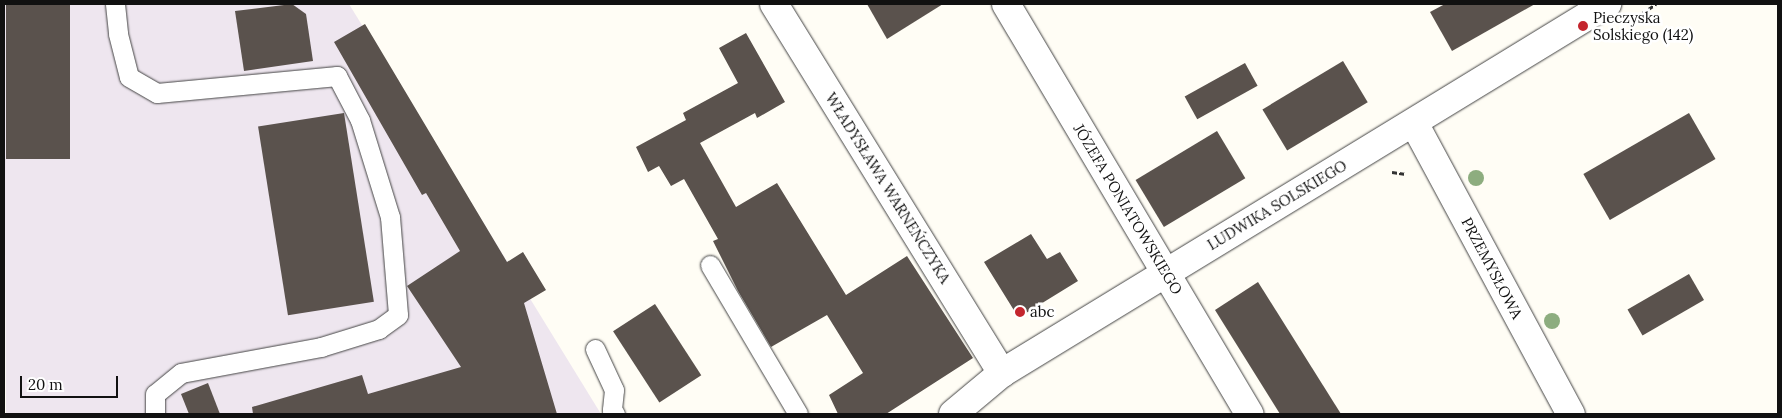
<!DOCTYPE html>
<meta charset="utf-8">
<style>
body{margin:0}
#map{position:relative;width:1782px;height:418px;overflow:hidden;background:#fffdf5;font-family:Lora,serif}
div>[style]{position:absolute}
.industrial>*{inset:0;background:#eee6ef}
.building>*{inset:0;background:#5a524d;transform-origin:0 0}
.path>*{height:3px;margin-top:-1.5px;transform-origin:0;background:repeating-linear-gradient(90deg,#333 0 5px,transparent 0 7.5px)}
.roads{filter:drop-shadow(0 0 1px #444) drop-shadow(0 0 1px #444)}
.service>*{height:19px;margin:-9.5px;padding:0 9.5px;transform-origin:9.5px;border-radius:9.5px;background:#fff}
.minor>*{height:28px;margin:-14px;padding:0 14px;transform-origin:14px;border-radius:14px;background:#fff}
.trees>*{width:16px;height:16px;margin:-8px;border-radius:50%;background:#8dad7f}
.dots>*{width:14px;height:14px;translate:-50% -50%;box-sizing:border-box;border:2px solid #fff;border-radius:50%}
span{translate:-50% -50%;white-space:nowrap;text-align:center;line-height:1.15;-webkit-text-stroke:5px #fff;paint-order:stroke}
.poi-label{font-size:15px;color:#111}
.left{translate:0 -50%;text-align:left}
.street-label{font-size:15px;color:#111}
.frame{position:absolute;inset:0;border:5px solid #111;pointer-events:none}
.scale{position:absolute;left:20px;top:376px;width:98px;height:22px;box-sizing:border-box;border:2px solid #111;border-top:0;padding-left:6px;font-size:15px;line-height:18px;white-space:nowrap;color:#111;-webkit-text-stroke:4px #fff;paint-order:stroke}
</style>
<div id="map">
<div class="industrial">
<i style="clip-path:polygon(4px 4px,349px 4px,601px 414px,6px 414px)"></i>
</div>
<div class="building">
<i style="left:6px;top:4px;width:64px;height:155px"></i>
<i style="clip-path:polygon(292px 4px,306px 14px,313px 61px,244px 71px,235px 11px)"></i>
<i style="clip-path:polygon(867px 4px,943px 4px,887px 39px)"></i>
<i style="clip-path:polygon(1445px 4px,1535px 4px,1452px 51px,1430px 12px)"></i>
<i style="clip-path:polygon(365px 24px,507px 262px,523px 252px,546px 290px,524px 303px,557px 414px,253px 414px,252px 407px,362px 375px,368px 394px,461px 367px,407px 286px,460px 251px,426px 193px,422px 195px,334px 42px)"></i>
<i style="clip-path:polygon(746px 33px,785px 102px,757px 118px,755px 113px,700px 143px,736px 207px,777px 183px,846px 295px,907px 256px,973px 358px,886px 414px,838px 414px,829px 395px,863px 373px,827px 315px,771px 347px,738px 291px,713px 241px,718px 239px,684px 179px,671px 186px,659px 166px,648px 172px,636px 147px,686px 120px,683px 113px,738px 83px,719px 48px)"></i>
<i style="left:1343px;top:61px;width:48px;height:94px;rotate:59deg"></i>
<i style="left:1245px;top:63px;width:26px;height:69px;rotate:61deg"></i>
<i style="left:344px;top:113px;width:191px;height:87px;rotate:81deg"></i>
<i style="left:1689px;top:113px;width:53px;height:122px;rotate:60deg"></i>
<i style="left:1217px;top:131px;width:55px;height:95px;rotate:59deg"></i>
<i style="clip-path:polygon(1031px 234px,1047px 259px,1060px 252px,1078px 281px,1026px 313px,1015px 312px,984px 262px)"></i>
<i style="left:1689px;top:274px;width:30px;height:71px;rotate:60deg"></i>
<i style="clip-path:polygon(1258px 282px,1341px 414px,1280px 414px,1215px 310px)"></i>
<i style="left:655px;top:304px;width:85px;height:50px;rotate:57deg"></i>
<i style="clip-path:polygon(208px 383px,220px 414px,189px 414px,181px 394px)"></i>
</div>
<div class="path">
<i style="left:1636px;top:17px;width:24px;rotate:-33deg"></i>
<i style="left:1392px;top:172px;width:14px;rotate:8deg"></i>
</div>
<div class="roads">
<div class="service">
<i style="left:115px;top:4px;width:30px;rotate:84deg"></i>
<i style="left:118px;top:34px;width:44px;rotate:75.7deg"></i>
<i style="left:129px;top:77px;width:32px;rotate:30deg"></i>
<i style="left:157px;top:93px;width:181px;rotate:-5.4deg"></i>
<i style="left:337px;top:76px;width:50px;rotate:62.4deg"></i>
<i style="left:360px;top:120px;width:102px;rotate:72.8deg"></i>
<i style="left:390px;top:217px;width:98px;rotate:85.3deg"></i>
<i style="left:398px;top:315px;width:24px;rotate:144deg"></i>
<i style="left:379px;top:329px;width:61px;rotate:162.8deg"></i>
<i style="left:321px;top:347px;width:142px;rotate:169.5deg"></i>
<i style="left:181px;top:373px;width:33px;rotate:141deg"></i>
<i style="left:155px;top:394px;width:20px;rotate:90deg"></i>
<i style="left:710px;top:265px;width:173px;rotate:59.4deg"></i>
<i style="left:595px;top:349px;width:45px;rotate:65.1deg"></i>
<i style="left:614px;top:390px;width:20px;rotate:96deg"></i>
<i style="left:612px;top:410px;width:5px;rotate:53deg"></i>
</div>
<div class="minor">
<i style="left:774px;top:4px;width:434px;rotate:58.3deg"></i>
<i style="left:1006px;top:4px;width:477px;rotate:59.3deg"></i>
<i style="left:1414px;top:123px;width:331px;rotate:61.7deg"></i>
<i style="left:953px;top:414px;width:64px;rotate:-39.9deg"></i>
<i style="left:1002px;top:373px;width:709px;rotate:-31.38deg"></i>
</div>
</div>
<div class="trees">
<i style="left:1476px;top:178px"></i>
<i style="left:1552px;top:321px"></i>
</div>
<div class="dots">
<i style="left:1583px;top:26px;background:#c4262e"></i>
<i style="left:1020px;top:312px;background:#c4262e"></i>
</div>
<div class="poi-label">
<span class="left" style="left:1593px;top:26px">Pieczyska<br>Solskiego (142)</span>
<span class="left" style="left:1030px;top:312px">abc</span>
</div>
<div class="street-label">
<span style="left:888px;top:188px;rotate:58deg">WŁADYSŁAWA WARNEŃCZYKA</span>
<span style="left:1277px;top:205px;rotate:-31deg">LUDWIKA SOLSKIEGO</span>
<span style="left:1128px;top:209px;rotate:59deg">JÓZEFA PONIATOWSKIEGO</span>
<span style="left:1492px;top:268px;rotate:62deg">PRZEMYSŁOWA</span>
</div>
<div class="frame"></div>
<div class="scale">20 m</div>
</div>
